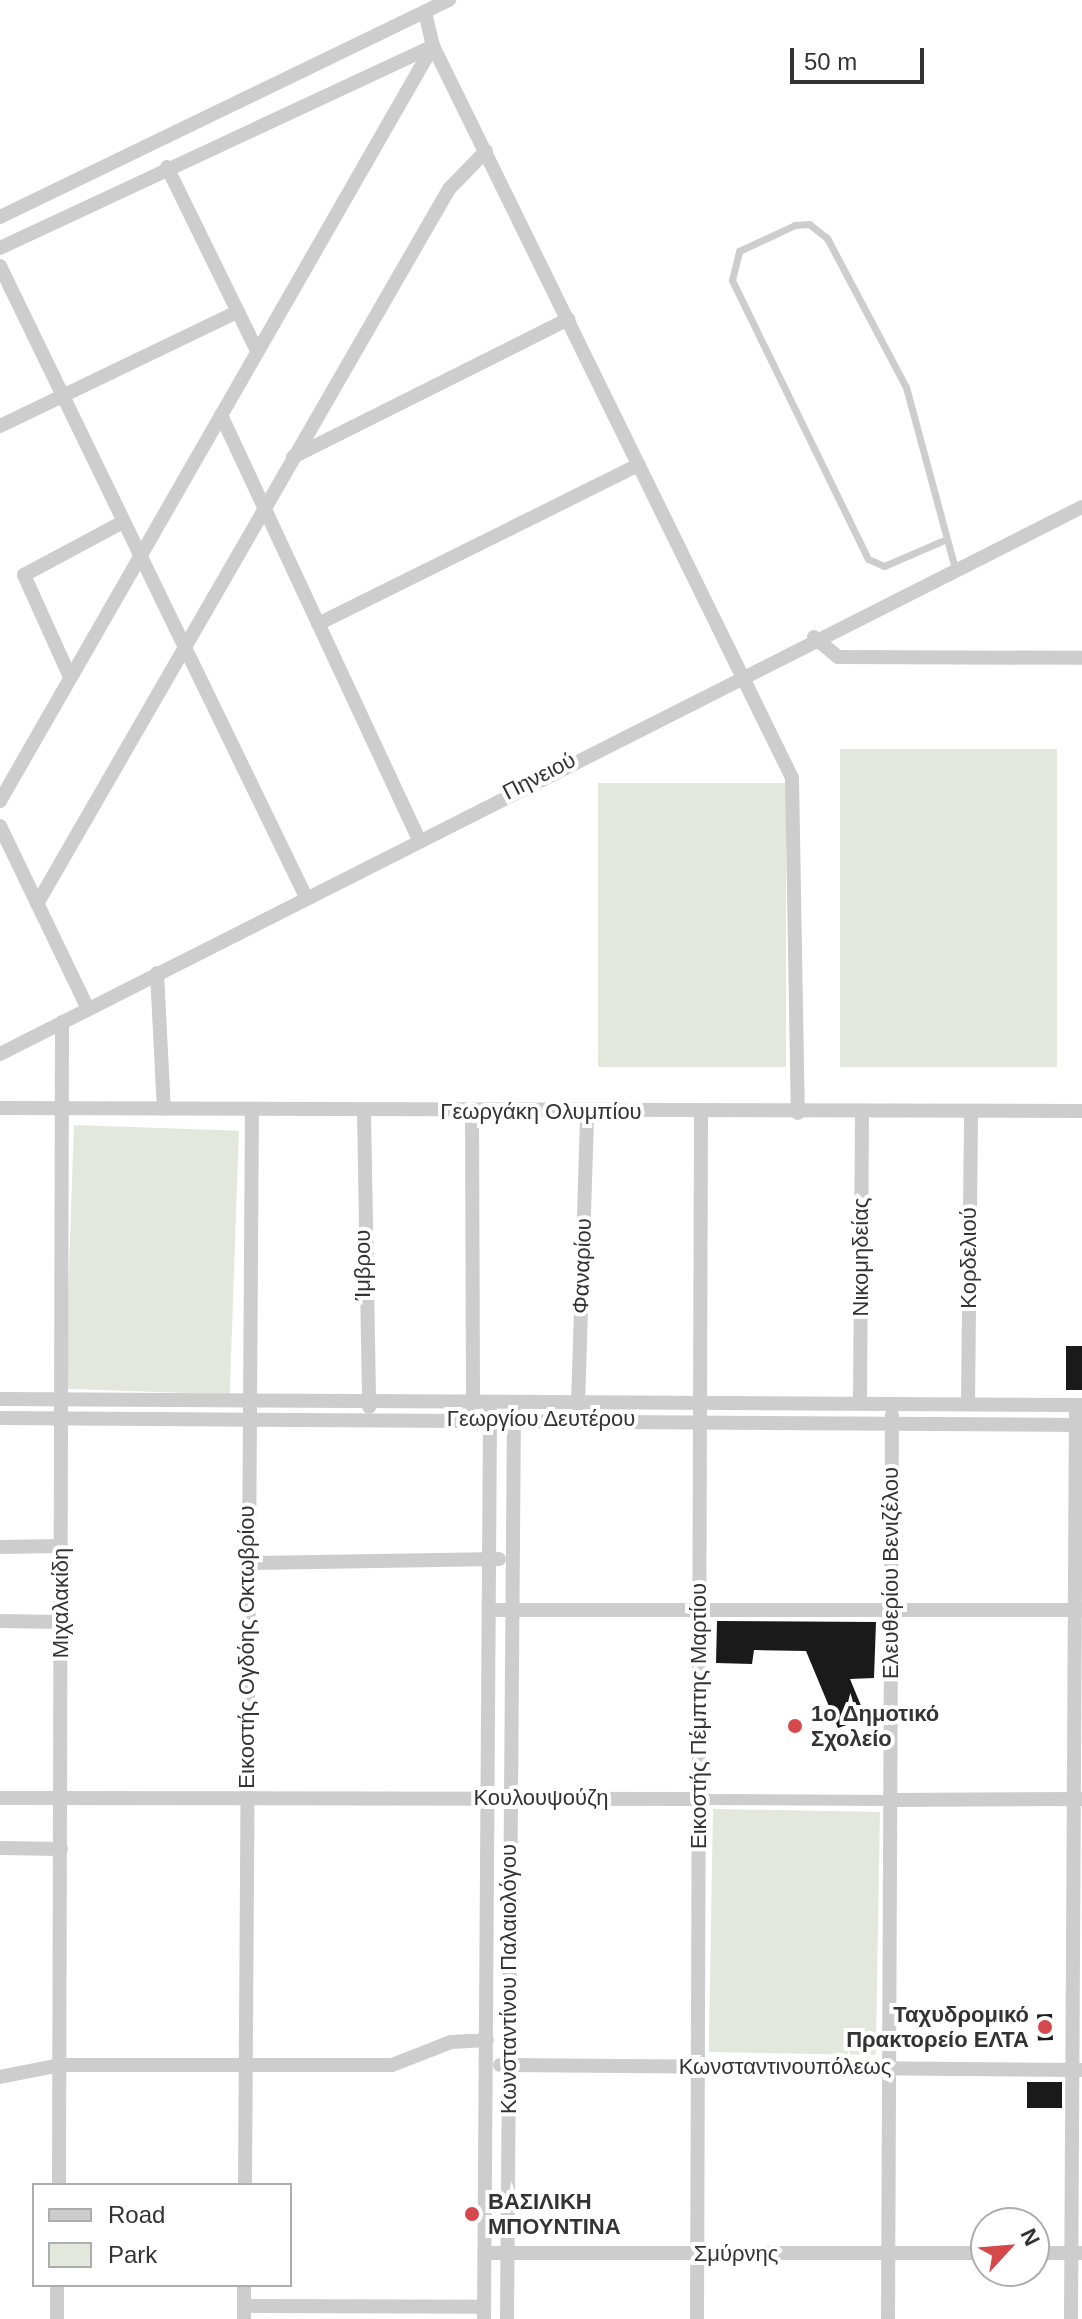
<!DOCTYPE html>
<meta charset="utf-8">
<style>
body{margin:0}
#map{position:relative;width:1082px;height:2319px;overflow:hidden;background:#fff;font-family:Helvetica,sans-serif}
div>[style]{position:absolute}
.green>*{inset:0;background:#e2e8dd;transform-origin:0 0}
.building>*{inset:0;background:#1a1a1a;transform-origin:0 0}
.service>*{height:7px;margin:-3.5px;padding:0 3.5px;transform-origin:3.5px;border-radius:3.5px;background:#cdcdcd}
.pedestrian>*{height:11px;margin:-5.5px;padding:0 5.5px;transform-origin:5.5px;border-radius:5.5px;background:#cdcdcd}
.minor>*{height:14px;margin:-7px;padding:0 7px;transform-origin:7px;border-radius:7px;background:#cdcdcd}
.dots>*{width:22px;height:22px;translate:-50% -50%;box-sizing:border-box;border:4px solid #fff;border-radius:50%}
span{translate:-50% -50%;white-space:nowrap;text-align:center;line-height:1.15;-webkit-text-stroke:8px #fff;paint-order:stroke}
.street-label{font-size:22px;color:#333}
.poi-label{font-size:22px;color:#333;font-weight:700}
.left{translate:0 -50%;text-align:left}
.right{translate:-100% -50%;text-align:right}
.legend{position:absolute;left:32px;top:2183px;width:260px;height:104px;box-sizing:border-box;background:#fff;border:2px solid #adadad;margin:0;padding:10px 14px;list-style:none;font-size:24px;color:#333}
.legend li{display:flex;align-items:center;gap:16px;height:40px}
.legend b{width:40px;border:2px solid #adadad}
.north{position:absolute;left:970px;top:2207px;width:80px;height:80px;box-sizing:border-box;background:#fff;border:2px solid #adadad;border-radius:50%;rotate:64deg;font-size:22px;font-weight:700;line-height:32px;text-align:center;color:#333}
.north::after{content:'';display:block;margin:auto;width:28px;height:36px;background:#d5494d;clip-path:polygon(50% 0,100% 100%,50% 72%,0 100%)}
.scale{position:absolute;left:790px;top:48px;width:134px;height:36px;box-sizing:border-box;border:4px solid #333;border-top:0;padding-left:10px;font-size:24px;line-height:28px;white-space:nowrap;color:#333;-webkit-text-stroke:6px #fff;paint-order:stroke}
</style>
<div id="map">
<div class="green">
<i style="left:840px;top:749px;width:217px;height:318px"></i>
<i style="left:786px;top:783px;width:284px;height:188px;rotate:90deg"></i>
<i style="left:74px;top:1125px;width:165px;height:264px;rotate:2deg"></i>
<i style="left:713px;top:1809px;width:167px;height:243px;rotate:1deg"></i>
</div>
<div class="building">
<i style="left:1066px;top:1346px;width:16px;height:44px"></i>
<i style="clip-path:polygon(717px 1621px,876px 1622px,874px 1678px,850px 1679px,866px 1718px,838px 1728px,806px 1651px,754px 1650px,752px 1664px,716px 1663px)"></i>
<i style="left:1052px;top:2014px;width:26px;height:15px;rotate:88deg"></i>
<i style="left:1062px;top:2082px;width:26px;height:35px;rotate:90deg"></i>
</div>
<div class="service">
<i style="left:942px;top:541px;width:63px;rotate:156.7deg"></i>
<i style="left:884px;top:566px;width:17px;rotate:-156deg"></i>
<i style="left:868px;top:559px;width:310px;rotate:-116deg"></i>
<i style="left:732px;top:280px;width:30px;rotate:-76deg"></i>
<i style="left:739px;top:251px;width:62px;rotate:-24.9deg"></i>
<i style="left:795px;top:225px;width:14px;rotate:-4deg"></i>
<i style="left:809px;top:224px;width:23px;rotate:38deg"></i>
<i style="left:827px;top:238px;width:169px;rotate:62.1deg"></i>
<i style="left:906px;top:387px;width:188px;rotate:74.9deg"></i>
</div>
<div class="pedestrian">
<i style="left:699px;top:1799px;width:191px;rotate:0.3deg"></i>
</div>
<div class="minor">
<i style="left:425px;top:12px;width:35px;rotate:77deg"></i>
<i style="left:433px;top:46px;width:815px;rotate:63.87deg"></i>
<i style="left:792px;top:778px;width:335px;rotate:89deg"></i>
<i style="left:167px;top:167px;width:205px;rotate:63.9deg"></i>
<i style="left:0;top:217px;width:499px;rotate:-25.8deg"></i>
<i style="left:0;top:248px;width:478px;rotate:-25deg"></i>
<i style="left:0;top:266px;width:699px;rotate:64.13deg"></i>
<i style="left:221px;top:415px;width:467px;rotate:65deg"></i>
<i style="left:0;top:426px;width:263px;rotate:-25.7deg"></i>
<i style="left:293px;top:457px;width:308px;rotate:-26.6deg"></i>
<i style="left:318px;top:624px;width:358px;rotate:-26.4deg"></i>
<i style="left:814px;top:637px;width:31px;rotate:40deg"></i>
<i style="left:838px;top:657px;width:244px;rotate:0.2deg"></i>
<i style="left:70px;top:677px;width:112px;rotate:-114.3deg"></i>
<i style="left:24px;top:575px;width:112px;rotate:-28.2deg"></i>
<i style="left:0;top:801px;width:870px;rotate:-60.17deg"></i>
<i style="left:0;top:826px;width:203px;rotate:64.3deg"></i>
<i style="left:37px;top:904px;width:825px;rotate:-60.05deg"></i>
<i style="left:449px;top:189px;width:53px;rotate:-45.8deg"></i>
<i style="left:157px;top:973px;width:136px;rotate:87.1deg"></i>
<i style="left:0;top:1054px;width:1212px;rotate:-26.82deg"></i>
<i style="left:0;top:1108px;width:1082px;rotate:0.16deg"></i>
<i style="left:364px;top:1111px;width:296px;rotate:89deg"></i>
<i style="left:472px;top:1112px;width:295px;rotate:89.8deg"></i>
<i style="left:0;top:1399px;width:1082px;rotate:0.32deg"></i>
<i style="left:860px;top:1403px;width:291px;rotate:-89.6deg"></i>
<i style="left:968px;top:1404px;width:292px;rotate:-89.4deg"></i>
<i style="left:578px;top:1405px;width:292px;rotate:-88.2deg"></i>
<i style="left:0;top:1418px;width:1082px;rotate:0.37deg"></i>
<i style="left:0;top:1547px;width:61px;rotate:-0.9deg"></i>
<i style="left:247px;top:1563px;width:252px;rotate:-0.9deg"></i>
<i style="left:490px;top:1610px;width:592px"></i>
<i style="left:0;top:1621px;width:61px;rotate:0.9deg"></i>
<i style="left:0;top:1798px;width:699px;rotate:0.08deg"></i>
<i style="left:890px;top:1800px;width:192px;rotate:-0.3deg"></i>
<i style="left:0;top:1848px;width:61px;rotate:0.9deg"></i>
<i style="left:500px;top:2065px;width:582px;rotate:0.49deg"></i>
<i style="left:0;top:2077px;width:61px;rotate:-11.3deg"></i>
<i style="left:60px;top:2065px;width:332px"></i>
<i style="left:392px;top:2065px;width:63px;rotate:-21.3deg"></i>
<i style="left:451px;top:2042px;width:36px;rotate:-3deg"></i>
<i style="left:59px;top:2185px;width:1163px;rotate:-89.85deg"></i>
<i style="left:245px;top:2185px;width:1075px;rotate:-89.63deg"></i>
<i style="left:485px;top:2253px;width:501px"></i>
<i style="left:1034px;top:2253px;width:48px"></i>
<i style="left:244px;top:2306px;width:240px;rotate:0.2deg"></i>
<i style="left:57px;top:2319px;width:34px;rotate:-90deg"></i>
<i style="left:244px;top:2319px;width:34px;rotate:-90deg"></i>
<i style="left:484px;top:2319px;width:908px;rotate:-89.62deg"></i>
<i style="left:507px;top:2319px;width:908px;rotate:-89.56deg"></i>
<i style="left:697px;top:2319px;width:1206px;rotate:-89.81deg"></i>
<i style="left:888px;top:2319px;width:904px;rotate:-89.75deg"></i>
<i style="left:1071px;top:2319px;width:914px;rotate:-89.69deg"></i>
</div>
<div class="dots">
<i style="left:795px;top:1726px;background:#d5494d"></i>
<i style="left:1045px;top:2027px;background:#d5494d"></i>
<i style="left:472px;top:2214px;background:#d5494d"></i>
</div>
<div class="street-label">
<span style="left:539px;top:776px;rotate:-27deg">Πηνειού</span>
<span style="left:541px;top:1112px">Γεωργάκη Ολυμπίου</span>
<span style="left:861px;top:1257px;rotate:-90deg">Νικομηδείας</span>
<span style="left:969px;top:1258px;rotate:-90deg">Κορδελιού</span>
<span style="left:363px;top:1265px;rotate:-90deg">Ίμβρου</span>
<span style="left:582px;top:1266px;rotate:-88deg">Φαναρίου</span>
<span style="left:541px;top:1419px">Γεωργίου Δευτέρου</span>
<span style="left:891px;top:1573px;rotate:-90deg">Ελευθερίου Βενιζέλου</span>
<span style="left:61px;top:1603px;rotate:-90deg">Μιχαλακίδη</span>
<span style="left:247px;top:1647px;rotate:-90deg">Εικοστής Ογδόης Οκτωβρίου</span>
<span style="left:699px;top:1716px;rotate:-90deg">Εικοστής Πέμπτης Μαρτίου</span>
<span style="left:541px;top:1798px">Κουλουψούζη</span>
<span style="left:509px;top:1979px;rotate:-90deg">Κωνσταντίνου Παλαιολόγου</span>
<span style="left:785px;top:2067px">Κωνσταντινουπόλεως</span>
<span style="left:736px;top:2254px">Σμύρνης</span>
</div>
<div class="poi-label">
<span class="left" style="left:811px;top:1726px">1o Δημοτικό<br>Σχολείο</span>
<span class="right" style="left:1029px;top:2027px">Ταχυδρομικό<br>Πρακτορείο ΕΛΤΑ</span>
<span class="left" style="left:488px;top:2214px">ΒΑΣΙΛΙΚΗ<br>ΜΠΟΥΝΤΙΝΑ</span>
</div>
<ul class="legend">
<li><b style="height:10px;background:#cdcdcd"></b>Road</li>
<li><b style="height:22px;background:#e2e8dd"></b>Park</li>
</ul>
<div class="north">N</div>
<div class="scale">50 m</div>
</div>
